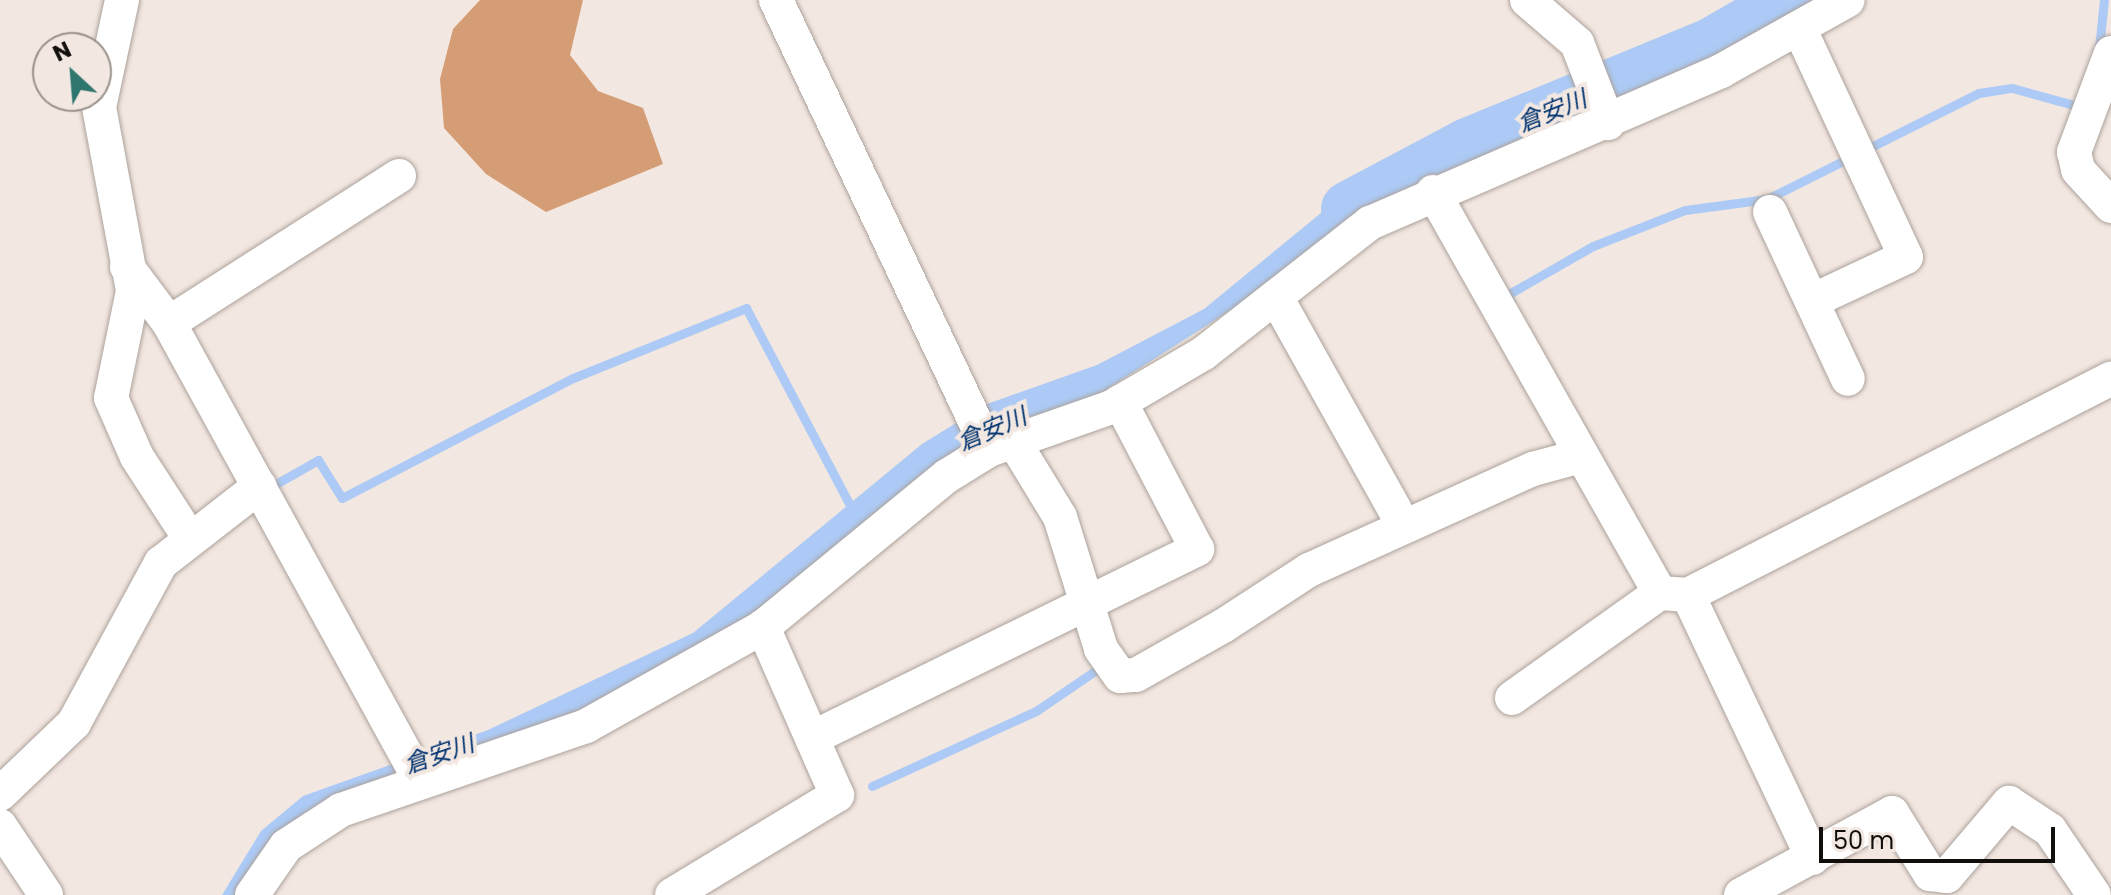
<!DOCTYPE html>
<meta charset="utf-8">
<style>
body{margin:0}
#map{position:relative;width:2111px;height:895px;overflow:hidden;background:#f3e8e1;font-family:Poppins,"Noto Sans JP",sans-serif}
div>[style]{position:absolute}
.forest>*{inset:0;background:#d59d75}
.water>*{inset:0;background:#accaf5}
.stream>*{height:9px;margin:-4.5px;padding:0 4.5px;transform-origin:4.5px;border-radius:4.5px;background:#accaf5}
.river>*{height:56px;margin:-28px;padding:0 28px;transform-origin:28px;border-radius:28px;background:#accaf5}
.roads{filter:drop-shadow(0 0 2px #aca29b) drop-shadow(0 0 2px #aca29b)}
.minor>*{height:34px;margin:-17px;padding:0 17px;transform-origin:17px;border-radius:17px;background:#fff}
span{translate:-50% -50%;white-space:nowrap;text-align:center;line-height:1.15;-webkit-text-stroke:8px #f3e8e1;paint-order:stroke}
.water-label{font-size:24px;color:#013370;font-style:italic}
.north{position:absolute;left:32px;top:32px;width:80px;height:80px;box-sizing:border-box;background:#f3e8e1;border:2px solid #99918b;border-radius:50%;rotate:334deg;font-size:22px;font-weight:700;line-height:32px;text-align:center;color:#110e0b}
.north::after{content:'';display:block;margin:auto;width:28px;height:36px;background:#2f766e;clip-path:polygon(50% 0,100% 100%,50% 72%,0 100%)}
.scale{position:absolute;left:1819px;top:827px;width:236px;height:36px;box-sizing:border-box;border:4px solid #110e0b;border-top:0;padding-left:10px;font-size:24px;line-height:28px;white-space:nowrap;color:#110e0b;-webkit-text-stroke:6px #f3e8e1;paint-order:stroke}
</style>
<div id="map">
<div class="forest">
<i style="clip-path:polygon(480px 0,583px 0,570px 55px,598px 91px,643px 108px,663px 164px,546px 212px,486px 174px,444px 128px,440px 79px,453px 29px)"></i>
</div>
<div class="water">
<i style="clip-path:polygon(1408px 162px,1422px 188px,741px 623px,563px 724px,331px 803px,239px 895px,222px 895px,261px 831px,303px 796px,488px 730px,693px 633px,922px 444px,987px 404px,1097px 365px,1204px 309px,1321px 213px)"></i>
</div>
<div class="stream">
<i style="left:2099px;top:48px;width:48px;rotate:-84.1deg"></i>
<i style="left:1511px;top:302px;width:8px;rotate:-120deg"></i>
<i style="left:1507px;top:295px;width:99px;rotate:-29.7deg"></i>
<i style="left:1593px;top:246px;width:99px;rotate:-21.4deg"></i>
<i style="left:1685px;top:210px;width:83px;rotate:-7.6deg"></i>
<i style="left:1767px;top:199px;width:237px;rotate:-26.6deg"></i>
<i style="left:1979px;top:93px;width:33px;rotate:-9deg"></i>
<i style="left:2012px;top:88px;width:72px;rotate:15.4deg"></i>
<i style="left:267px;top:489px;width:59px;rotate:-29.6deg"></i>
<i style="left:318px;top:460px;width:45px;rotate:57.7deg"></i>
<i style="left:342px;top:498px;width:260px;rotate:-27.5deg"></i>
<i style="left:573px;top:378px;width:187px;rotate:-22deg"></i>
<i style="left:746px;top:308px;width:232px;rotate:62.2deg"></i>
<i style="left:872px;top:786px;width:180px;rotate:-24.6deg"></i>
<i style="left:1036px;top:711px;width:80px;rotate:-34.3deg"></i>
</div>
<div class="river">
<i style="left:1349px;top:209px;width:135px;rotate:-27.9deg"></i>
<i style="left:1468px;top:146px;width:263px;rotate:-22.4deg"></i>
<i style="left:1711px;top:46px;width:92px;rotate:-29.9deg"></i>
</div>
<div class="roads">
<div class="minor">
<i style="left:122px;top:0;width:109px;rotate:102.1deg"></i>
<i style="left:99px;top:107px;width:187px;rotate:79.5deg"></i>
<i style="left:133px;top:291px;width:109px;rotate:101.6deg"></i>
<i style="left:111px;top:398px;width:64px;rotate:66.2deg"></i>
<i style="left:137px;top:457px;width:95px;rotate:57deg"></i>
<i style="left:776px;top:0;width:498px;rotate:64.7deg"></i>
<i style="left:1527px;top:0;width:66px;rotate:40.7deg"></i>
<i style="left:1577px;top:43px;width:86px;rotate:68.8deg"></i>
<i style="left:1801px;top:32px;width:248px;rotate:65deg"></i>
<i style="left:1906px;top:257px;width:104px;rotate:154.9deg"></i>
<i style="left:2111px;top:53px;width:106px;rotate:110.5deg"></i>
<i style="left:2074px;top:152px;width:18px;rotate:77deg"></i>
<i style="left:2078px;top:170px;width:49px;rotate:47.5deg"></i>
<i style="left:1433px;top:192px;width:461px;rotate:60.5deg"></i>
<i style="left:1770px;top:212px;width:184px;rotate:65deg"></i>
<i style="left:127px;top:267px;width:70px;rotate:53.1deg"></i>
<i style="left:169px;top:323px;width:524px;rotate:61.23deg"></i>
<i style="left:1276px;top:297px;width:244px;rotate:60.8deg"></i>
<i style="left:169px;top:323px;width:273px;rotate:-32.6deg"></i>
<i style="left:1013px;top:440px;width:90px;rotate:58.6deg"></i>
<i style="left:1060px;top:517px;width:138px;rotate:72.7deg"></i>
<i style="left:1101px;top:649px;width:33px;rotate:55deg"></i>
<i style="left:1120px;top:676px;width:16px;rotate:-4deg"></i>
<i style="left:1136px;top:675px;width:100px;rotate:-29.4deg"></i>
<i style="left:1223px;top:626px;width:103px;rotate:-33.1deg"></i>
<i style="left:1309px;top:570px;width:246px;rotate:-24.3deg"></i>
<i style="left:1533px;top:469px;width:50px;rotate:-15.2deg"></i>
<i style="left:1688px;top:595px;width:291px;rotate:64.6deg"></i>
<i style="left:1512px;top:698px;width:181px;rotate:-35.4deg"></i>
<i style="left:1660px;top:593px;width:28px;rotate:4deg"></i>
<i style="left:1688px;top:595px;width:475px;rotate:-27.1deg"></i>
<i style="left:812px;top:738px;width:429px;rotate:-26.1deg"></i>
<i style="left:1197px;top:549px;width:166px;rotate:-117.6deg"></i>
<i style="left:0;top:794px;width:103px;rotate:-43.8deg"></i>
<i style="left:74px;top:723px;width:182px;rotate:-61.5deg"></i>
<i style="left:161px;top:563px;width:125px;rotate:-37.9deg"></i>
<i style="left:0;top:826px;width:83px;rotate:56.3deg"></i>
<i style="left:252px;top:895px;width:60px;rotate:-55.2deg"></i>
<i style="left:286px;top:846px;width:66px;rotate:-33.2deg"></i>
<i style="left:341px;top:810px;width:259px;rotate:-18.9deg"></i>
<i style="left:586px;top:726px;width:203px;rotate:-29.2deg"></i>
<i style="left:763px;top:627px;width:238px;rotate:-39.4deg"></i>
<i style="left:947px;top:476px;width:49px;rotate:-31.8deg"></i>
<i style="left:989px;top:450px;width:130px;rotate:-19.3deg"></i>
<i style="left:1112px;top:407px;width:107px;rotate:-30.4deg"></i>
<i style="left:1204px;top:353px;width:211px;rotate:-38.1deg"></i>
<i style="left:1370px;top:223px;width:382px;rotate:-23.4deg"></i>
<i style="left:1721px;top:71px;width:145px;rotate:-29.2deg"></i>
<i style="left:672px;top:895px;width:193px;rotate:-31.2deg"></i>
<i style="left:837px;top:795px;width:184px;rotate:-113.8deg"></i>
<i style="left:1741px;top:895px;width:172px;rotate:-28.5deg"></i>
<i style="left:1892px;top:813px;width:72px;rotate:58.1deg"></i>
<i style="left:1930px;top:874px;width:17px;rotate:7deg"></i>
<i style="left:1947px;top:876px;width:96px;rotate:-49.7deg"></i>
<i style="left:2009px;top:803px;width:49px;rotate:33.4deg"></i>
<i style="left:2050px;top:830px;width:78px;rotate:55.9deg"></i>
</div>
</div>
<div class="water-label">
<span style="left:1552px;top:111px;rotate:-22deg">倉安川</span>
<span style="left:992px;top:429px;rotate:-23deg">倉安川</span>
<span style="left:439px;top:754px;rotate:-19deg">倉安川</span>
</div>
<div class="north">N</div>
<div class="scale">50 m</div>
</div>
